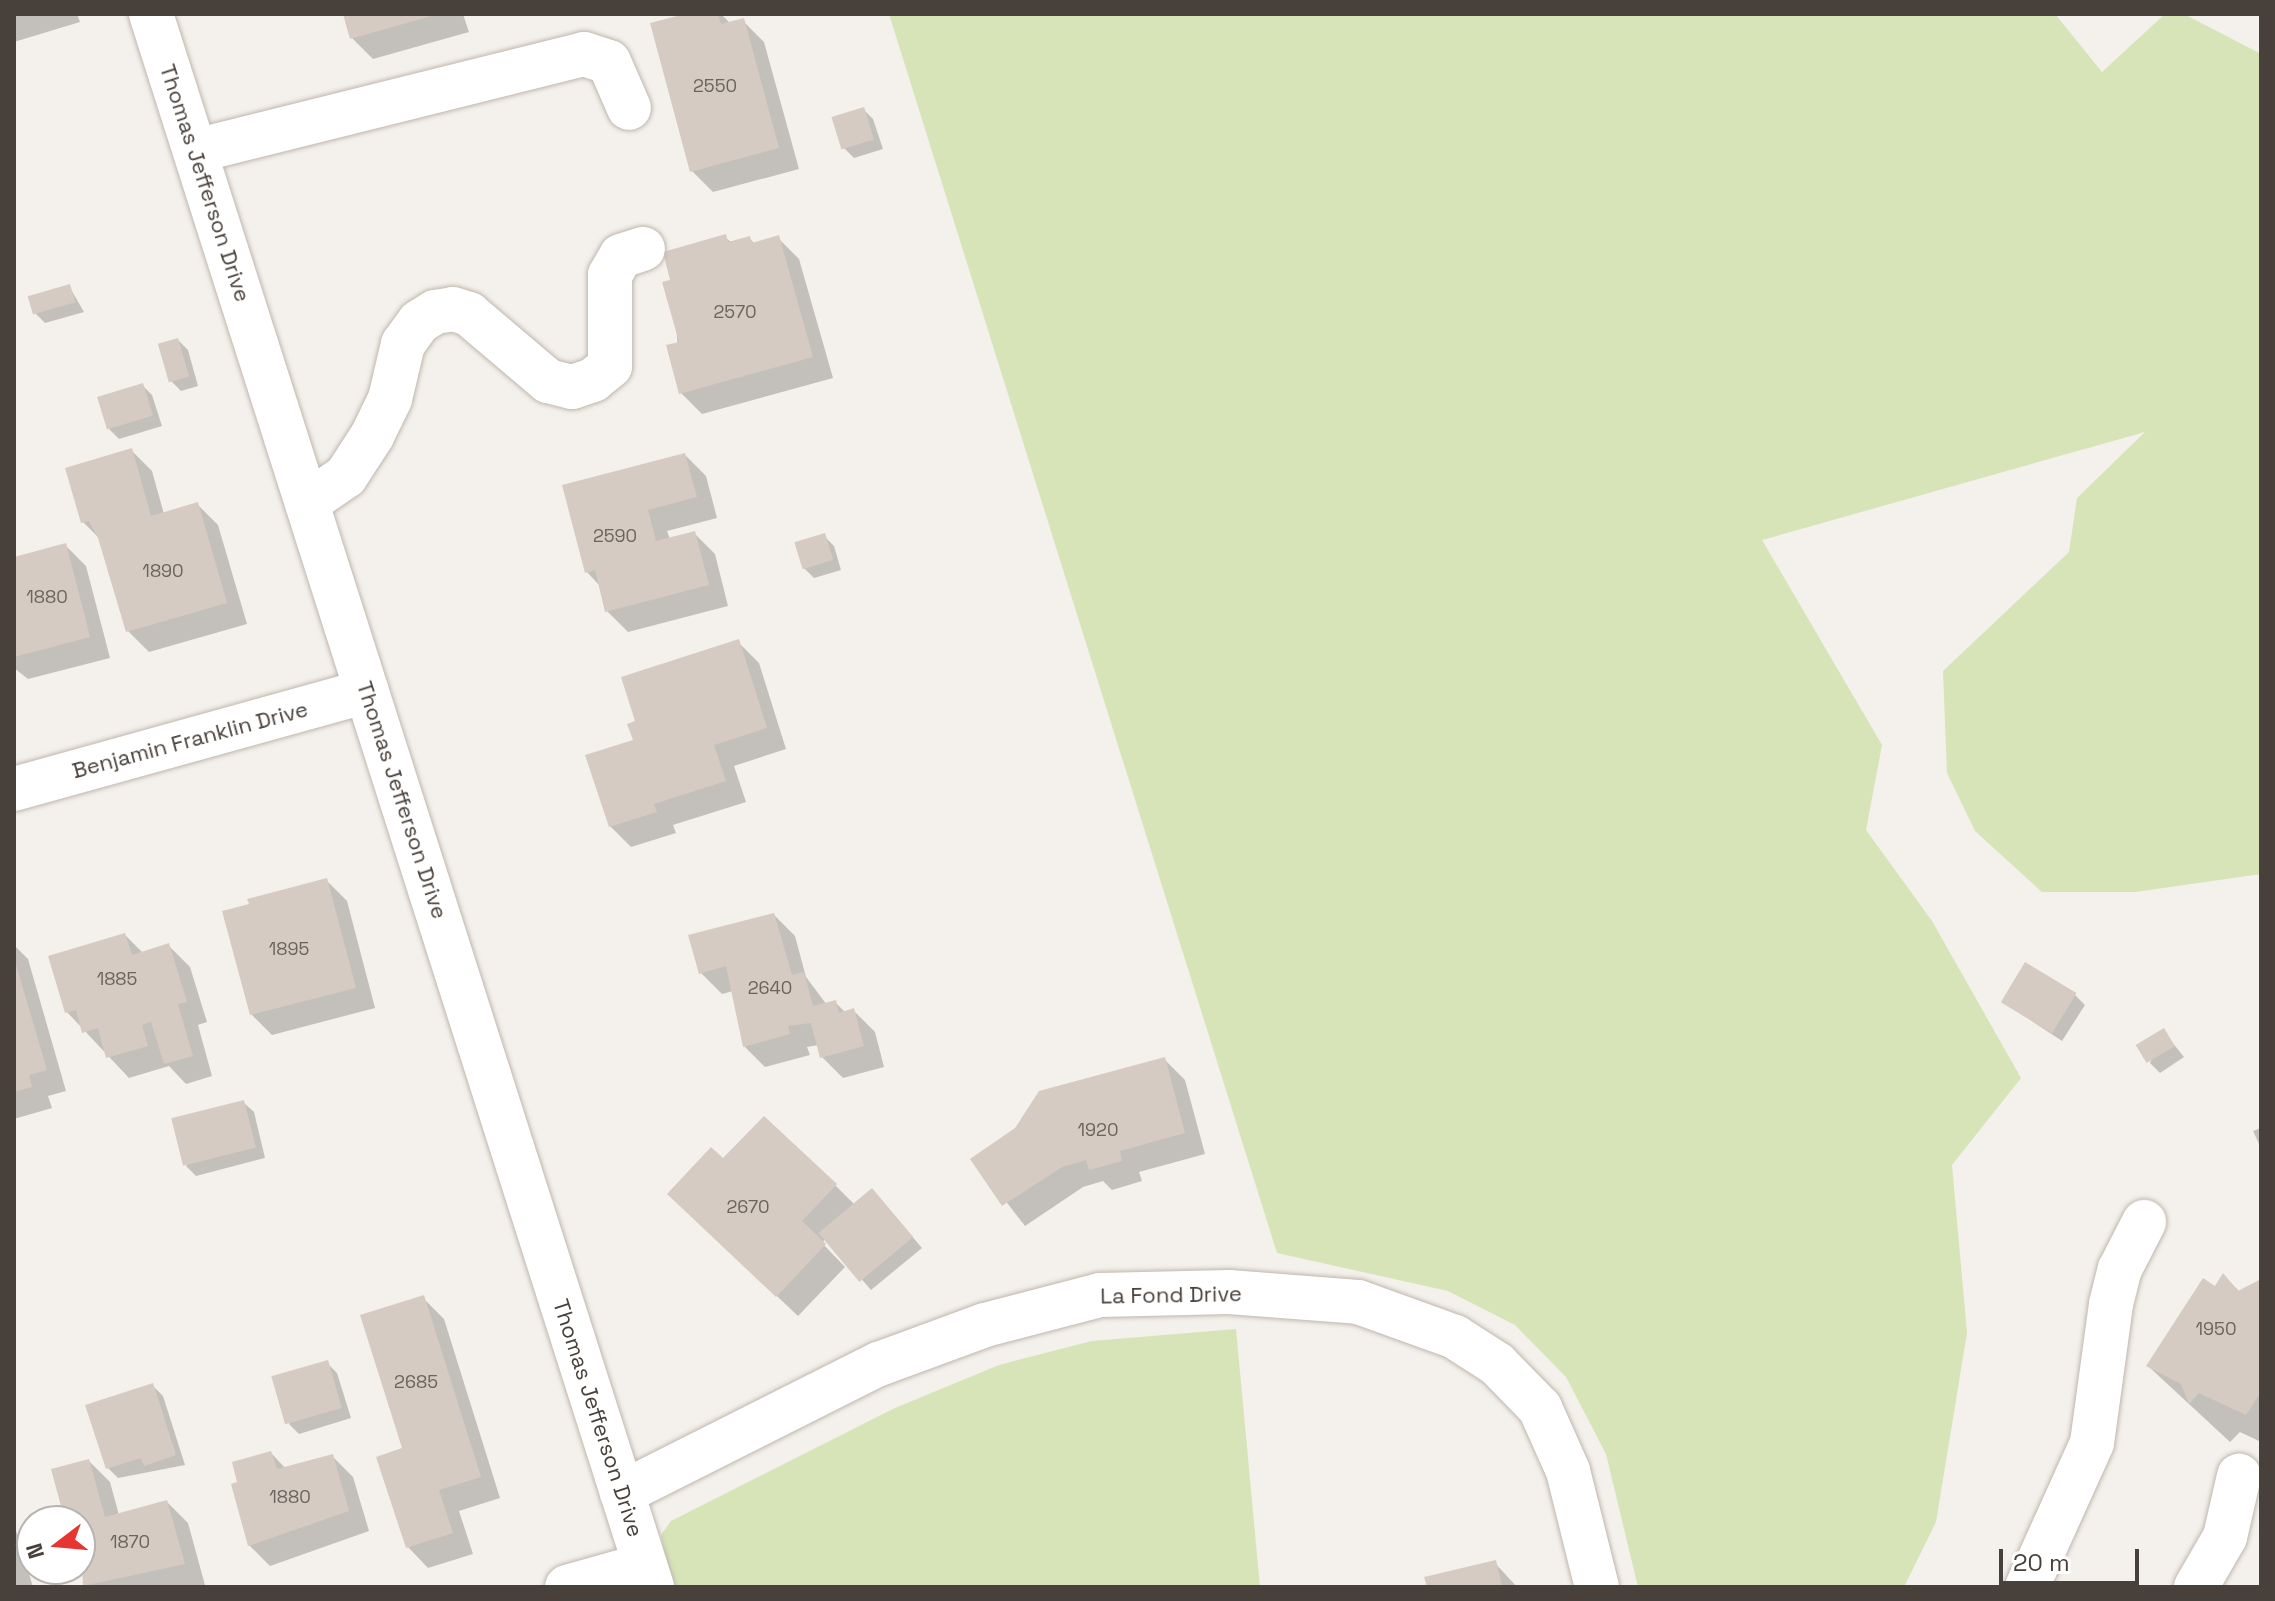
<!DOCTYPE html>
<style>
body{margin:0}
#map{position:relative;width:2275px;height:1601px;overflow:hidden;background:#f4f0eb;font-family:"Space Grotesk",sans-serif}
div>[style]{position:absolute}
.green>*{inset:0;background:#d6e4b8}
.shadow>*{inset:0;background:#0003}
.building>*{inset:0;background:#d5cbc2;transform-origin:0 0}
.roads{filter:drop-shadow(0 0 2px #bfb7ae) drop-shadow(0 0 2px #bfb7ae)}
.minor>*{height:44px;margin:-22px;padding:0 22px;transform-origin:22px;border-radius:22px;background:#fff}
span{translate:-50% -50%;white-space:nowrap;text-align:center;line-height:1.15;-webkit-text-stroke:6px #fff;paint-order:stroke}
.number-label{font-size:18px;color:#6b635c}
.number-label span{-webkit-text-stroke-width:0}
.street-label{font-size:22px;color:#48403a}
.frame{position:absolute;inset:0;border:16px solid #48403a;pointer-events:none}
.north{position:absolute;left:16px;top:1505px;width:80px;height:80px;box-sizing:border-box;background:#fff;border:2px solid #b6b3b0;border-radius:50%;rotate:254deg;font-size:22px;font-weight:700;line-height:32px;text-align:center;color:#48403a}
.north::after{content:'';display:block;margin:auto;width:28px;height:36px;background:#e63631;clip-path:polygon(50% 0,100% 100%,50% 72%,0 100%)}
.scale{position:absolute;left:1999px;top:1549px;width:140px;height:36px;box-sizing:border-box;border:4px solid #48403a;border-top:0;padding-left:10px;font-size:24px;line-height:28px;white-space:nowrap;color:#48403a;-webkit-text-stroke:6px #fff;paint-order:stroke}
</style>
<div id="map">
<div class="green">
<i style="clip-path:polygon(889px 14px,2055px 14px,2102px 72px,2165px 14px,2184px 14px,2261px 54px,2261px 874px,2135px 892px,2042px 892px,1975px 831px,1947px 773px,1943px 671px,2069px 552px,2077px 498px,2145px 432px,1762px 540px,1882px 745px,1866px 830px,1932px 921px,2021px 1078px,1952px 1165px,1967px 1333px,1936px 1522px,1904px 1587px,1638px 1587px,1606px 1454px,1566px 1377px,1515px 1325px,1448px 1291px,1277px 1253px)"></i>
<i style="clip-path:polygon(1236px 1329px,1260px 1587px,671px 1587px,661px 1535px,671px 1521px,895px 1408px,999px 1365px,1092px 1341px)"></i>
</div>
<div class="shadow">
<i style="clip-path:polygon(14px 14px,77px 14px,80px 22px,14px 42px)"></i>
<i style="clip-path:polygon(345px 14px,463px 14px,469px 32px,373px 59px,352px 38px)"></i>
<i style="clip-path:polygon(693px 14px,721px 14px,731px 24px,743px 21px,764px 42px,799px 169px,713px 192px,692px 171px)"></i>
<i style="clip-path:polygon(863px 109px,873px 119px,883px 149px,854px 158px,844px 148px)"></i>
<i style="clip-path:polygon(725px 237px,732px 243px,749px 238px,755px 244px,778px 238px,799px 259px,833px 378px,702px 414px,681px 393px,673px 281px)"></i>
<i style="clip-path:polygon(69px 286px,84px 312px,45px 323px,35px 313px)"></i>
<i style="clip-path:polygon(178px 340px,188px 350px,198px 386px,181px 391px,171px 381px)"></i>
<i style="clip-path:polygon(142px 385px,152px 395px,162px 426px,119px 439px,109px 429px)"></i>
<i style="clip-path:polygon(131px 450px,152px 471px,164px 514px,197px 504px,218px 525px,247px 624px,149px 652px,128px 631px,101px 540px,83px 522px)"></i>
<i style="clip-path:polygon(685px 455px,706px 476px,717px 518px,667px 531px,670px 539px,694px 533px,715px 554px,728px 606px,628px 632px,607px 611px,600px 586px,587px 572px)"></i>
<i style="clip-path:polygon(824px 536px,834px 546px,841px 570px,814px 578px,804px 568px)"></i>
<i style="clip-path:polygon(65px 545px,86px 566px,110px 658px,28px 679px,14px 668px,14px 559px)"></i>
<i style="clip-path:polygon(738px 642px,759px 663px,786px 749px,734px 766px,746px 802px,673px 825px,676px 833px,631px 847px,610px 826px,635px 741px)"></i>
<i style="clip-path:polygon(326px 880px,347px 901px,375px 1008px,272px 1035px,251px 1014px)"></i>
<i style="clip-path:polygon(774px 915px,795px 936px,806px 977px,827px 1005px,835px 1002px,846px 1013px,854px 1011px,875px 1032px,884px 1067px,843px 1078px,822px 1057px,819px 1045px,807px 1047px,810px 1055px,765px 1067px,744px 1046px,733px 991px,722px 994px,701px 973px)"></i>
<i style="clip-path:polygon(125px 935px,143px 953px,169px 946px,190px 967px,207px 1022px,198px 1025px,212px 1076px,186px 1084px,169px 1066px,129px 1078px,67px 1012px)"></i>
<i style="clip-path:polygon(14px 945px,28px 959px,66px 1091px,48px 1096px,52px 1108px,14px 1119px)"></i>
<i style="clip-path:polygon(2075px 995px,2085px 1005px,2062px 1041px,2003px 1002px)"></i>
<i style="clip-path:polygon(2163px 1031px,2184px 1057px,2160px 1073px,2150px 1063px)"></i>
<i style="clip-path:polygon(1164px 1059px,1185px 1080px,1205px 1154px,1139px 1172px,1142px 1181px,1112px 1190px,1103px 1181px,1083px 1187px,1025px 1226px,973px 1159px)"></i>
<i style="clip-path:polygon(243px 1102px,254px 1112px,265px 1158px,196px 1176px,186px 1166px)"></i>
<i style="clip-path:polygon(2261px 1128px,2261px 1148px,2253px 1131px)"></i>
<i style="clip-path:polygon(723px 1161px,835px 1185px,855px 1205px,882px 1201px,922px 1248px,871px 1290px,826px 1238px,822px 1243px,845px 1267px,798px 1316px,690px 1214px)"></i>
<i style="clip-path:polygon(2224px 1276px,2240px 1292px,2261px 1282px,2261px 1442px,2240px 1432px,2230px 1442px,2148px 1366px)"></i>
<i style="clip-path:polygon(423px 1298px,444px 1319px,500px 1498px,459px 1511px,473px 1554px,428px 1568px,407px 1546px,405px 1450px)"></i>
<i style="clip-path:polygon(327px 1363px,337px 1373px,351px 1418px,299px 1434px,289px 1424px)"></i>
<i style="clip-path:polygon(153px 1386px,163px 1396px,185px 1465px,118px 1478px,108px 1468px)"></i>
<i style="clip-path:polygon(271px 1453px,286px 1469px,332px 1456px,353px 1477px,369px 1531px,270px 1566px,249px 1545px,240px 1483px)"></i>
<i style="clip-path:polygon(89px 1461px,110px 1482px,119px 1515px,167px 1502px,188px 1523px,205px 1585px,85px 1585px,80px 1521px,67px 1521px)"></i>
<i style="clip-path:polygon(14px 1524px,33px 1587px,14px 1587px)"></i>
<i style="clip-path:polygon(1495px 1563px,1517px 1587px,1429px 1587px)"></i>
</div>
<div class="building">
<i style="clip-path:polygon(343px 14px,435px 14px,435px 15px,350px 39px)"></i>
<i style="clip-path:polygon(685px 14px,718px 14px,721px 24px,744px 18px,779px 148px,690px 172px,650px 23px)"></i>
<i style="left:864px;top:107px;width:34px;height:34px;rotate:73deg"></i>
<i style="clip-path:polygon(726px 234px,728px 242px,750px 236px,752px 243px,779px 235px,813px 357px,679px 394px,666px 345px,679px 342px,662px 282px,670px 280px,663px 252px)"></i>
<i style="left:70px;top:284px;width:19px;height:44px;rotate:74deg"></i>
<i style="left:178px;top:338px;width:40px;height:21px;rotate:74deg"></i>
<i style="left:143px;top:383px;width:34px;height:48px;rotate:73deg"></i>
<i style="clip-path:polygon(132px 448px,151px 516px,198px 502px,227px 603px,126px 632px,98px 538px,89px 521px,81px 523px,65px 468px)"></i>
<i style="clip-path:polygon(685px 453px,697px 497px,648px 510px,656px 541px,695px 531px,709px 585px,605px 612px,595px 570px,585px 573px,562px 485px)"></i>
<i style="left:825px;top:533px;width:28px;height:32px;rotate:73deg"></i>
<i style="clip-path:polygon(66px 543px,90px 637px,14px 657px,14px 557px)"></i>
<i style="clip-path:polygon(739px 639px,767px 728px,714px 745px,726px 781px,654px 804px,657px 812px,609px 827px,585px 755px,633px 740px,627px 724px,635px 721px,621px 677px)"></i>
<i style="clip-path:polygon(327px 878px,356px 988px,250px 1015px,222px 911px,249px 904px,247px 899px)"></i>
<i style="clip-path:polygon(774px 913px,792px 975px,804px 972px,813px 1006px,836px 1000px,839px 1013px,854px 1008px,864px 1046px,820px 1058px,811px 1023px,788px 1026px,790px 1034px,743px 1047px,726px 966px,699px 974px,688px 935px)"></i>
<i style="clip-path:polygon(125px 933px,132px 955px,169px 943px,187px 1002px,178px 1004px,193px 1056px,164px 1064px,151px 1022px,142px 1025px,148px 1046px,106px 1058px,98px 1028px,82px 1033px,76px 1010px,65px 1013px,48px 956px)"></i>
<i style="clip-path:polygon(15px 961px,47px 1070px,29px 1075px,32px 1087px,14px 1092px)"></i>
<i style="left:2025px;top:962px;width:60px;height:47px;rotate:31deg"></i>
<i style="left:2164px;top:1028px;width:21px;height:33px;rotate:59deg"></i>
<i style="clip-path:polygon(1165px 1057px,1185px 1133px,1120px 1151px,1122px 1161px,1089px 1170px,1086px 1160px,1062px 1167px,1002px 1206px,970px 1159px,1015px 1128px,1039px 1091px)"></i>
<i style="left:244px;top:1100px;width:49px;height:75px;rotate:76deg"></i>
<i style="clip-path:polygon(764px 1116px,837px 1184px,802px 1221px,826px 1244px,776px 1297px,667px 1194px,711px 1147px,723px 1158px)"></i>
<i style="left:872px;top:1188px;width:64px;height:70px;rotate:50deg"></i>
<i style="clip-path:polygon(2223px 1273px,2238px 1291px,2261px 1279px,2261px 1392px,2246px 1415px,2199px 1393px,2189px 1404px,2181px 1384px,2146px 1366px,2203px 1278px,2215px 1286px)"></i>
<i style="clip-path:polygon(424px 1295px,481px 1477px,439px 1490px,453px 1533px,406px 1548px,376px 1457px,402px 1448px,360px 1315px)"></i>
<i style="left:328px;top:1360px;width:50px;height:59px;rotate:74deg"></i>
<i style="clip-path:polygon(153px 1383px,176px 1455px,144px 1466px,141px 1458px,106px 1469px,85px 1405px)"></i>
<i style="clip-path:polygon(271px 1451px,277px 1469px,333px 1454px,349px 1511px,248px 1546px,231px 1484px,237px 1482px,232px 1462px)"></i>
<i style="clip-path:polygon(89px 1459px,105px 1517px,167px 1500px,185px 1564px,83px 1586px,80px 1521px,65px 1521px,51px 1469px)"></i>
<i style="clip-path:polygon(1496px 1560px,1502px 1587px,1427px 1587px,1424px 1577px)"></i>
</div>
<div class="roads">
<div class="minor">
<i style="left:151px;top:14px;width:1651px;rotate:72.33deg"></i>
<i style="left:195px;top:151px;width:401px;rotate:-14deg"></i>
<i style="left:584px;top:54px;width:26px;rotate:18deg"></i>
<i style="left:609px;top:62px;width:50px;rotate:66.5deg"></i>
<i style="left:307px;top:503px;width:47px;rotate:-34.7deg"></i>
<i style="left:346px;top:476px;width:48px;rotate:-57deg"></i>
<i style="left:372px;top:436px;width:41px;rotate:-64.1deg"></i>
<i style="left:390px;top:399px;width:57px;rotate:-76.7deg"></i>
<i style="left:403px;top:344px;width:27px;rotate:-54deg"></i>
<i style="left:419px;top:322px;width:19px;rotate:-32deg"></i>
<i style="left:435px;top:312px;width:18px;rotate:-9deg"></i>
<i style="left:453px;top:309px;width:17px;rotate:17deg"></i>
<i style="left:469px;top:314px;width:104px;rotate:40.3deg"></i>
<i style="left:548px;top:381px;width:25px;rotate:14deg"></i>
<i style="left:572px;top:387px;width:22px;rotate:-18deg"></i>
<i style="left:593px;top:380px;width:22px;rotate:-39deg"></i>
<i style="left:610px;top:366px;width:91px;rotate:-90deg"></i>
<i style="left:610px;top:275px;width:22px;rotate:-60deg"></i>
<i style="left:621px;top:256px;width:23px;rotate:-18deg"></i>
<i style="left:14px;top:789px;width:366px;rotate:-15.5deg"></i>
<i style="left:622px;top:1493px;width:288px;rotate:-26.7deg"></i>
<i style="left:879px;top:1364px;width:113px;rotate:-20.2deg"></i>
<i style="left:985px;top:1325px;width:119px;rotate:-14.6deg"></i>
<i style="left:1100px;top:1295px;width:129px;rotate:-1.3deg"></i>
<i style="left:1229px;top:1292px;width:129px;rotate:4.4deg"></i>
<i style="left:1358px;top:1302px;width:103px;rotate:19.8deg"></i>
<i style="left:1455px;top:1337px;width:50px;rotate:32.7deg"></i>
<i style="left:1497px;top:1364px;width:62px;rotate:45.7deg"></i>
<i style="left:1540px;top:1408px;width:69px;rotate:66deg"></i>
<i style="left:1568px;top:1471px;width:120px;rotate:76deg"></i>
<i style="left:567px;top:1587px;width:81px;rotate:-15.8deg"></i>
<i style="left:2027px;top:1587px;width:158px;rotate:-65.7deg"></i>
<i style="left:2092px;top:1443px;width:140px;rotate:-82.2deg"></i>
<i style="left:2111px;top:1304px;width:36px;rotate:-76deg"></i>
<i style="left:2120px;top:1269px;width:53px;rotate:-62.9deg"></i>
<i style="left:2196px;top:1587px;width:58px;rotate:-59.9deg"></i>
<i style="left:2225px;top:1537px;width:63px;rotate:-77.1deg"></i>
</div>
</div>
<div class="number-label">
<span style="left:715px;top:86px">2550</span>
<span style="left:735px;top:312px">2570</span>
<span style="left:615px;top:536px">2590</span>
<span style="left:163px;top:571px">1890</span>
<span style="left:47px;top:597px">1880</span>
<span style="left:289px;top:949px">1895</span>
<span style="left:117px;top:979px">1885</span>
<span style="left:770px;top:988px">2640</span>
<span style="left:1098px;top:1130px">1920</span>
<span style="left:748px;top:1207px">2670</span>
<span style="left:2216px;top:1329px">1950</span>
<span style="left:416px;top:1382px">2685</span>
<span style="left:290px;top:1497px">1880</span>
<span style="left:130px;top:1542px">1870</span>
</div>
<div class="street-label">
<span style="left:205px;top:183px;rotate:72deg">Thomas Jefferson Drive</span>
<span style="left:190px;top:740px;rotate:-15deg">Benjamin Franklin Drive</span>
<span style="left:402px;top:800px;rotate:72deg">Thomas Jefferson Drive</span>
<span style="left:1171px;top:1295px;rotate:-1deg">La Fond Drive</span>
<span style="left:598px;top:1418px;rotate:72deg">Thomas Jefferson Drive</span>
</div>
<div class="frame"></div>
<div class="north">N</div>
<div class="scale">20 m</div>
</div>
